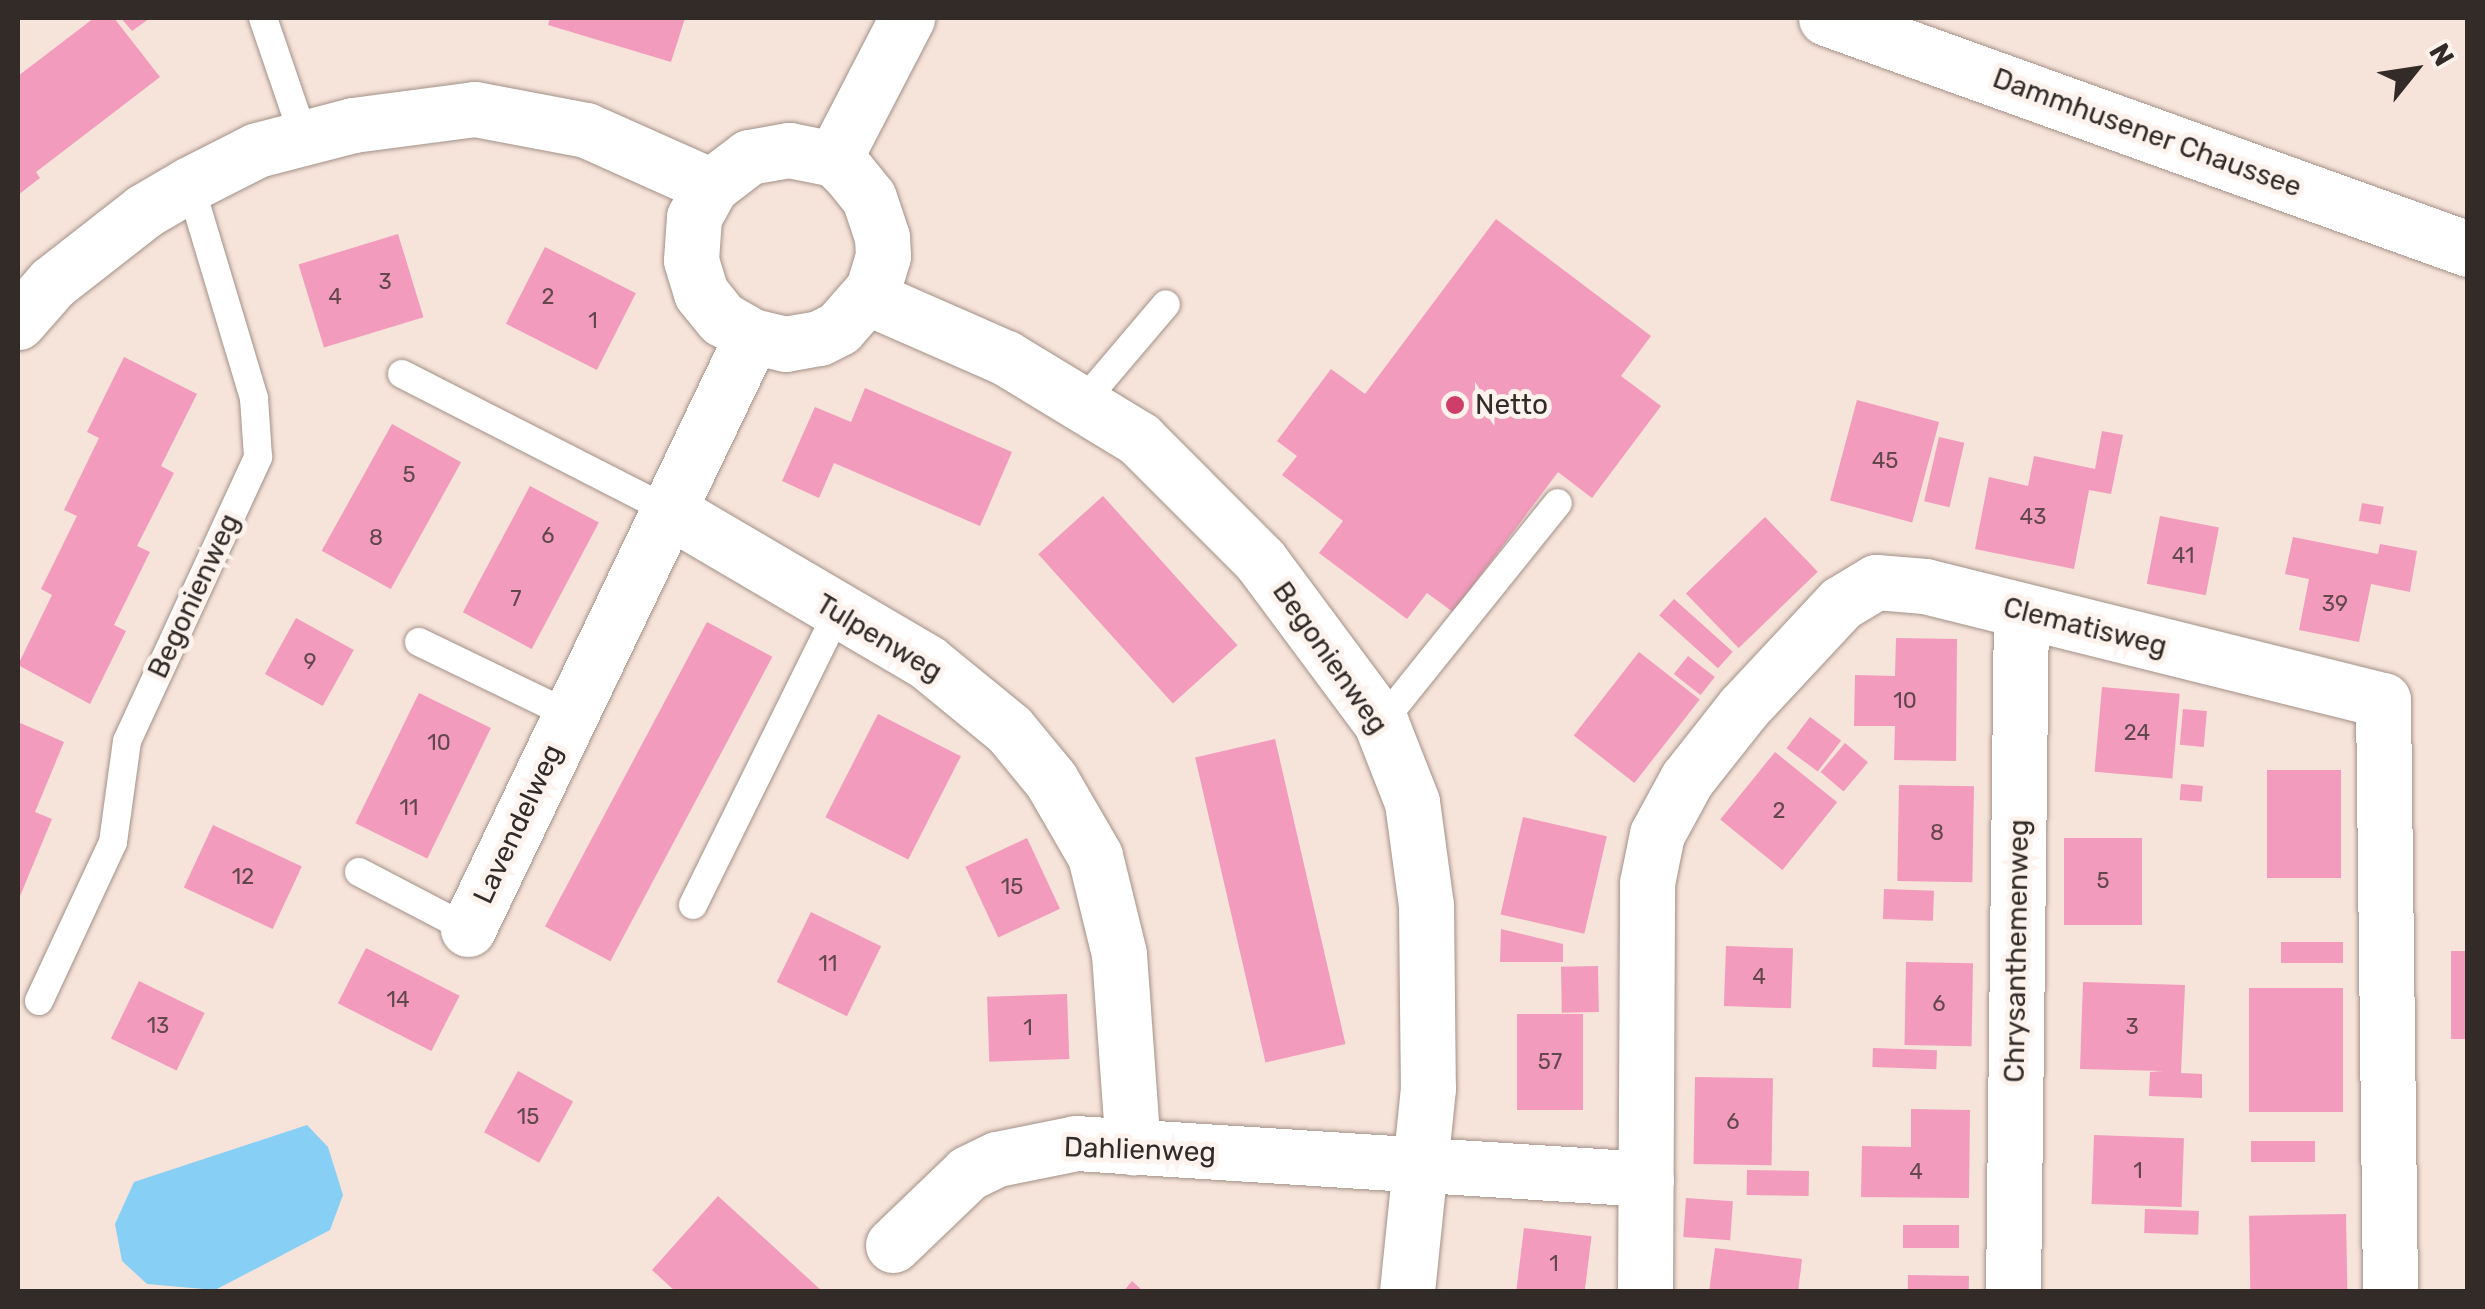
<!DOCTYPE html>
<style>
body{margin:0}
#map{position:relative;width:2485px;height:1309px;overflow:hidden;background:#f6e3d9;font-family:Rubik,sans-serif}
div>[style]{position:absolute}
.water>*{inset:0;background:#88cff5}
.building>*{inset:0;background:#f29bbd;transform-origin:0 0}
.roads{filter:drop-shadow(0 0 2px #a39188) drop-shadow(0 0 2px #a39188)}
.lane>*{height:28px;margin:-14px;padding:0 14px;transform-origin:14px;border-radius:14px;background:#fff}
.street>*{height:55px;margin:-27.5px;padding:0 27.5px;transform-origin:27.5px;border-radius:27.5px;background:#fff}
.secondary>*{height:55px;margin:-27.5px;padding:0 27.5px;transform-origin:27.5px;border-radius:27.5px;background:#fff}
.dots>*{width:28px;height:28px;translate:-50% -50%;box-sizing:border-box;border:5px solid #fdf2ec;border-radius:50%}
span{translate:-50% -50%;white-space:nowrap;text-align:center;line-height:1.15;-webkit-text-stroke:10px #fdf2ec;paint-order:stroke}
.number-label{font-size:22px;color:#62474c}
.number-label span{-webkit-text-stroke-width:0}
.street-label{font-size:28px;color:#322b27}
.poi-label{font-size:28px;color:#322b27}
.left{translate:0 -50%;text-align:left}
.frame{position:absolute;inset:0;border:20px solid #322b27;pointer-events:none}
.north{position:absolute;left:2365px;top:20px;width:100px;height:100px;-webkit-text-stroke:8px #fdf2ec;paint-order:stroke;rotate:60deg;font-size:28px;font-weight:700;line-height:40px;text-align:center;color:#322b27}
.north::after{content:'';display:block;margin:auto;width:35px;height:45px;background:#322b27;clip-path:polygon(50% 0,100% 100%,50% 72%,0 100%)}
</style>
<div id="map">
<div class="water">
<i style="clip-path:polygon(307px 1125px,328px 1147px,343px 1195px,330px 1230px,215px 1290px,147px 1284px,122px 1261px,115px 1224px,134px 1182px)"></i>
</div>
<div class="building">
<i style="clip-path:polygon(94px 18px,114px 18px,160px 77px,36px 172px,40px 178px,18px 195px,18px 76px)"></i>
<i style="clip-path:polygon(121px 18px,150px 18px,132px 31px)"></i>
<i style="clip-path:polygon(550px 18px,685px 18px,671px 62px,548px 25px)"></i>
<i style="clip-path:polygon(1496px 219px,1651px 336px,1621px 376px,1661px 406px,1592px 498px,1558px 472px,1453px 612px,1427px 593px,1407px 619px,1319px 553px,1343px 521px,1282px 475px,1297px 456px,1277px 441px,1331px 369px,1365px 394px)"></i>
<i style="left:398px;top:234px;width:87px;height:104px;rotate:73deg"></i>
<i style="left:545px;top:247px;width:102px;height:86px;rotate:27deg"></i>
<i style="clip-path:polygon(124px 357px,197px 394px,161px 466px,174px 473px,137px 546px,150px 552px,114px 625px,126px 631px,90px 704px,18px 665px,52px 595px,41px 589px,77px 516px,64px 510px,99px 438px,87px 432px)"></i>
<i style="clip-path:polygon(865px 388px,1012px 452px,980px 526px,834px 463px,819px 498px,782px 481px,815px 407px,851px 422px)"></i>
<i style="left:1857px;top:400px;width:85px;height:104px;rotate:15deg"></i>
<i style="left:392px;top:424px;width:79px;height:145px;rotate:29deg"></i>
<i style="clip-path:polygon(2102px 431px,2123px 435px,2111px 494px,2089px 490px,2074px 569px,1975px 549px,1989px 477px,2028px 486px,2034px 456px,2095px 469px)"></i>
<i style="left:1939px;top:437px;width:26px;height:66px;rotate:13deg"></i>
<i style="left:530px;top:486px;width:78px;height:143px;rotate:28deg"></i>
<i style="left:1103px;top:496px;width:201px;height:87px;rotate:48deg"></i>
<i style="left:2362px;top:503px;width:22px;height:18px;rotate:10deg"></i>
<i style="left:2160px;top:516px;width:60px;height:69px;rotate:11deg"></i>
<i style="left:1765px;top:517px;width:76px;height:110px;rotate:46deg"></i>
<i style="clip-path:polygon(2293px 537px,2378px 554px,2380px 544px,2417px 551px,2410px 592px,2371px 584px,2359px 642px,2299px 630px,2309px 579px,2285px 574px)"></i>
<i style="left:1674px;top:599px;width:79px;height:22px;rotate:42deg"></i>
<i style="left:296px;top:618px;width:66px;height:64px;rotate:29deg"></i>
<i style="left:707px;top:622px;width:74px;height:345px;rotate:28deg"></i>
<i style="clip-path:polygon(1896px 638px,1957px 639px,1956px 761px,1894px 760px,1895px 726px,1854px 726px,1855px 675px,1895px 676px)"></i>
<i style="left:1639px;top:652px;width:77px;height:106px;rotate:38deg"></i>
<i style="left:1688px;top:656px;width:34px;height:23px;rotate:38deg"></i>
<i style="left:2102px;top:687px;width:78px;height:85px;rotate:5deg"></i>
<i style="left:419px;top:693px;width:80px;height:145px;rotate:26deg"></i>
<i style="left:2183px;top:709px;width:24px;height:36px;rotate:5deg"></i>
<i style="left:878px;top:714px;width:93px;height:116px;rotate:27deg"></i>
<i style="left:1810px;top:717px;width:39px;height:39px;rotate:37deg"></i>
<i style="clip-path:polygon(18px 722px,64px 742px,35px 812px,52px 819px,18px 901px)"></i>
<i style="left:1275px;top:739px;width:313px;height:82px;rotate:77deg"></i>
<i style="left:1845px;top:743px;width:30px;height:38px;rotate:40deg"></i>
<i style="left:1775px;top:752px;width:80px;height:87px;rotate:39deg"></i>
<i style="left:2267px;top:770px;width:74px;height:108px"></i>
<i style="left:2181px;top:784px;width:22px;height:16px;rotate:5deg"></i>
<i style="left:1899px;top:785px;width:75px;height:96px;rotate:1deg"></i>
<i style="left:1523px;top:817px;width:86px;height:100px;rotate:13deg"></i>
<i style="left:213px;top:825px;width:98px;height:69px;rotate:25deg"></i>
<i style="left:1027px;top:838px;width:78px;height:68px;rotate:65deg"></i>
<i style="left:2064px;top:838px;width:78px;height:87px"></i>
<i style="left:1884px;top:889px;width:50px;height:30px;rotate:2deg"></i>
<i style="left:811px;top:912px;width:78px;height:78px;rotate:26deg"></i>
<i style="clip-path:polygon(1501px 929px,1563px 944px,1563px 962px,1500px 962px)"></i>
<i style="left:2281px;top:942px;width:62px;height:21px"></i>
<i style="left:1726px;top:946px;width:67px;height:60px;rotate:2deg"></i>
<i style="left:366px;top:948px;width:105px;height:62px;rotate:27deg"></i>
<i style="left:2468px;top:951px;width:88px;height:17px;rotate:90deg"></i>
<i style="left:1906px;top:962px;width:67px;height:83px;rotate:1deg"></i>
<i style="left:1598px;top:966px;width:46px;height:37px;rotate:89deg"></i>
<i style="left:139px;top:981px;width:73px;height:64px;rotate:26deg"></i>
<i style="clip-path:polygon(2083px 982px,2185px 985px,2181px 1073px,2202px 1074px,2202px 1098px,2149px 1096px,2150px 1072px,2164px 1071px,2080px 1069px)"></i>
<i style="left:2343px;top:988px;width:124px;height:94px;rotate:90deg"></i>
<i style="left:1067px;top:994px;width:65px;height:80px;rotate:88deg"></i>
<i style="left:1517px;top:1014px;width:66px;height:96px"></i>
<i style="left:1873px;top:1048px;width:64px;height:19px;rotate:2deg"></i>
<i style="left:518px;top:1071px;width:63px;height:70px;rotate:29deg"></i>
<i style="left:1695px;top:1077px;width:78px;height:87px;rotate:1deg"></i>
<i style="clip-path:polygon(1911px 1109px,1970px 1110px,1969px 1198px,1861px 1197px,1862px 1146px,1911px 1147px)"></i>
<i style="left:2094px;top:1135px;width:90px;height:69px;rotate:2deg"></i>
<i style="left:2315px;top:1141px;width:21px;height:64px;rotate:90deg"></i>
<i style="left:1747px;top:1170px;width:62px;height:25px;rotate:1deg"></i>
<i style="clip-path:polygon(718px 1196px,775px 1248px,823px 1292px,676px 1292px,652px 1270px)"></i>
<i style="left:1686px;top:1198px;width:47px;height:39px;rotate:4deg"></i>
<i style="left:2145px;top:1209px;width:54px;height:24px;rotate:2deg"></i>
<i style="left:2346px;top:1214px;width:78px;height:97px;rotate:89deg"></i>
<i style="left:1903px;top:1225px;width:56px;height:23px"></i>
<i style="left:1524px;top:1228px;width:68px;height:64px;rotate:7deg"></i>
<i style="clip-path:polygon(1715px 1248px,1802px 1259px,1798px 1292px,1709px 1292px)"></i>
<i style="left:1908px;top:1275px;width:61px;height:17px;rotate:1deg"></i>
<i style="clip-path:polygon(1132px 1281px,1144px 1292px,1123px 1292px)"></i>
</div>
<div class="roads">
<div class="lane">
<i style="left:263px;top:18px;width:127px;rotate:71.1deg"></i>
<i style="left:402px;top:374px;width:299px;rotate:27.1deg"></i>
<i style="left:1083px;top:402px;width:128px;rotate:-49.7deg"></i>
<i style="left:419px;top:642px;width:168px;rotate:25.8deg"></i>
<i style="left:1381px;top:723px;width:282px;rotate:-51.2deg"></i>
<i style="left:359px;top:872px;width:123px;rotate:27.6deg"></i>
<i style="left:693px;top:905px;width:326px;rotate:-63.7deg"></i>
<i style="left:39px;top:1001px;width:175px;rotate:-65deg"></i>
<i style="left:113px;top:842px;width:102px;rotate:-82.1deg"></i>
<i style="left:127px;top:741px;width:313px;rotate:-65.2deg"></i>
<i style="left:258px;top:457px;width:59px;rotate:-93.9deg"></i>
<i style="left:254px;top:398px;width:223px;rotate:-106.7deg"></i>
</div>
<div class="street">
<i style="left:789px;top:150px;width:46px;rotate:11.3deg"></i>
<i style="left:834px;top:159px;width:19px;rotate:43deg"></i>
<i style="left:848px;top:172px;width:33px;rotate:51deg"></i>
<i style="left:869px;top:198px;width:41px;rotate:71.6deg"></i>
<i style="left:882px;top:237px;width:19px;rotate:87deg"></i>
<i style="left:883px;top:256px;width:34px;rotate:107deg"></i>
<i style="left:873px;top:289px;width:52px;rotate:131.1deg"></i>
<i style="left:839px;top:328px;width:22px;rotate:153deg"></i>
<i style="left:819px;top:338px;width:34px;rotate:170deg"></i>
<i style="left:786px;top:344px;width:35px;rotate:-167deg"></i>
<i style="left:752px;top:336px;width:34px;rotate:-150deg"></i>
<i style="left:722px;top:319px;width:33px;rotate:-129deg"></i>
<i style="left:701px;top:293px;width:34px;rotate:-107deg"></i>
<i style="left:691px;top:260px;width:43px;rotate:-86deg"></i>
<i style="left:694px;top:217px;width:35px;rotate:-61deg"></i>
<i style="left:711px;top:186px;width:48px;rotate:-37.3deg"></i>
<i style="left:749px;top:157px;width:41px;rotate:-9.9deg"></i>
<i style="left:834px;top:159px;width:159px;rotate:-62.6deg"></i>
<i style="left:867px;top:297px;width:152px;rotate:23.7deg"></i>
<i style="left:1006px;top:358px;width:156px;rotate:31.3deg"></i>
<i style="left:1139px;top:439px;width:171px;rotate:45deg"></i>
<i style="left:1260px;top:560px;width:203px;rotate:53.4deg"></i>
<i style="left:1381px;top:723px;width:85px;rotate:68.6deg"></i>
<i style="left:1412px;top:802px;width:104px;rotate:82.3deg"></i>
<i style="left:1426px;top:905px;width:183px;rotate:89.4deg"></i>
<i style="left:1428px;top:1088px;width:205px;rotate:95.9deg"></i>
<i style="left:18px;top:322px;width:52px;rotate:-48.9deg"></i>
<i style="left:52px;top:283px;width:117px;rotate:-38deg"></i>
<i style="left:144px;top:211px;width:53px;rotate:-30.4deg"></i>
<i style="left:190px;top:184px;width:75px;rotate:-26.9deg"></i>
<i style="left:257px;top:150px;width:99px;rotate:-14.6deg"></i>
<i style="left:353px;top:125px;width:123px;rotate:-7.5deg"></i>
<i style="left:475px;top:109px;width:113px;rotate:10.7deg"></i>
<i style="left:586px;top:130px;width:137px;rotate:24.1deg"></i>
<i style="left:668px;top:510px;width:300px;rotate:30.4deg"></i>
<i style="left:927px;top:662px;width:106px;rotate:39.3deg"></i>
<i style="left:1009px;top:729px;width:66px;rotate:50.5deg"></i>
<i style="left:1051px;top:780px;width:88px;rotate:59.9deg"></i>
<i style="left:1095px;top:856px;width:101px;rotate:76.2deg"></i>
<i style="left:1119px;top:954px;width:194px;rotate:85.9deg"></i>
<i style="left:468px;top:929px;width:657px;rotate:-64.41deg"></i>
<i style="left:893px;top:1245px;width:104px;rotate:-43.8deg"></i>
<i style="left:968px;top:1173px;width:32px;rotate:-26deg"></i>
<i style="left:997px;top:1159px;width:81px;rotate:-11.4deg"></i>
<i style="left:1076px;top:1143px;width:571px;rotate:3.61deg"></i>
<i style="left:1645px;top:1292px;width:409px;rotate:-89.7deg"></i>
<i style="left:1647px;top:883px;width:50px;rotate:-78.5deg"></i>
<i style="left:1657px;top:834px;width:63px;rotate:-61.4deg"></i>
<i style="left:1687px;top:779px;width:90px;rotate:-51.7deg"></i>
<i style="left:1743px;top:708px;width:144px;rotate:-47deg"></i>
<i style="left:1841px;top:603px;width:41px;rotate:-31deg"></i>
<i style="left:1876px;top:582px;width:49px;rotate:4.7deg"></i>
<i style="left:1925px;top:586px;width:472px;rotate:14deg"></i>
<i style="left:2383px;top:700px;width:592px;rotate:89.32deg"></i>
<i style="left:2013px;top:1292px;width:681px;rotate:-89.33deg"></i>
</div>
<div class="secondary">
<i style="left:1826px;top:18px;width:682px;rotate:19.79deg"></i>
</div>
</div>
<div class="dots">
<i style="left:1455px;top:405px;background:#cd3f68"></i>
</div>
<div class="number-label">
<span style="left:385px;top:282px">3</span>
<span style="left:335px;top:297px">4</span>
<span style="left:548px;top:297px">2</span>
<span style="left:593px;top:321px">1</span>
<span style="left:1885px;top:461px">45</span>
<span style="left:409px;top:475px">5</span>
<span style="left:2033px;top:517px">43</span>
<span style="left:548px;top:536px">6</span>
<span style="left:376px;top:538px">8</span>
<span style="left:2183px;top:556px">41</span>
<span style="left:516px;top:599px">7</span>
<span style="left:2335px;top:604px">39</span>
<span style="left:310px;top:662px">9</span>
<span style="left:1905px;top:701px">10</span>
<span style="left:2137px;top:733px">24</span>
<span style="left:439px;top:743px">10</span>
<span style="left:409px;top:808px">11</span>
<span style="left:1779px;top:811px">2</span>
<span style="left:1937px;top:833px">8</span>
<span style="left:243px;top:877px">12</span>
<span style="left:2103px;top:881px">5</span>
<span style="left:1012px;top:887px">15</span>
<span style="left:828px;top:964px">11</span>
<span style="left:1759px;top:977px">4</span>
<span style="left:398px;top:1000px">14</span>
<span style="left:1939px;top:1004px">6</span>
<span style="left:158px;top:1026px">13</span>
<span style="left:2132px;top:1027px">3</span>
<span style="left:1028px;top:1028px">1</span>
<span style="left:1550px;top:1062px">57</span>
<span style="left:528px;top:1117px">15</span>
<span style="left:1733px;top:1122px">6</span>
<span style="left:2138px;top:1171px">1</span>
<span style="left:1916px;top:1172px">4</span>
<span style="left:1554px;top:1264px">1</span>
</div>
<div class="street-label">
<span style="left:2147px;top:133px;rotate:20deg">Dammhusener Chaussee</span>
<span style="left:194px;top:596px;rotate:-65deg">Begonienweg</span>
<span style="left:2085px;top:627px;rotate:14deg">Clematisweg</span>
<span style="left:879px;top:638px;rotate:31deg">Tulpenweg</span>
<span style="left:1330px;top:658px;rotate:55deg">Begonienweg</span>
<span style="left:518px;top:824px;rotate:-65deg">Lavendelweg</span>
<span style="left:2017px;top:951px;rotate:-89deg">Chrysanthemenweg</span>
<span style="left:1140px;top:1150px;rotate:2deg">Dahlienweg</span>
</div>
<div class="poi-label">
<span class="left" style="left:1475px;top:405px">Netto</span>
</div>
<div class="frame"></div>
<div class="north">N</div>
</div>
